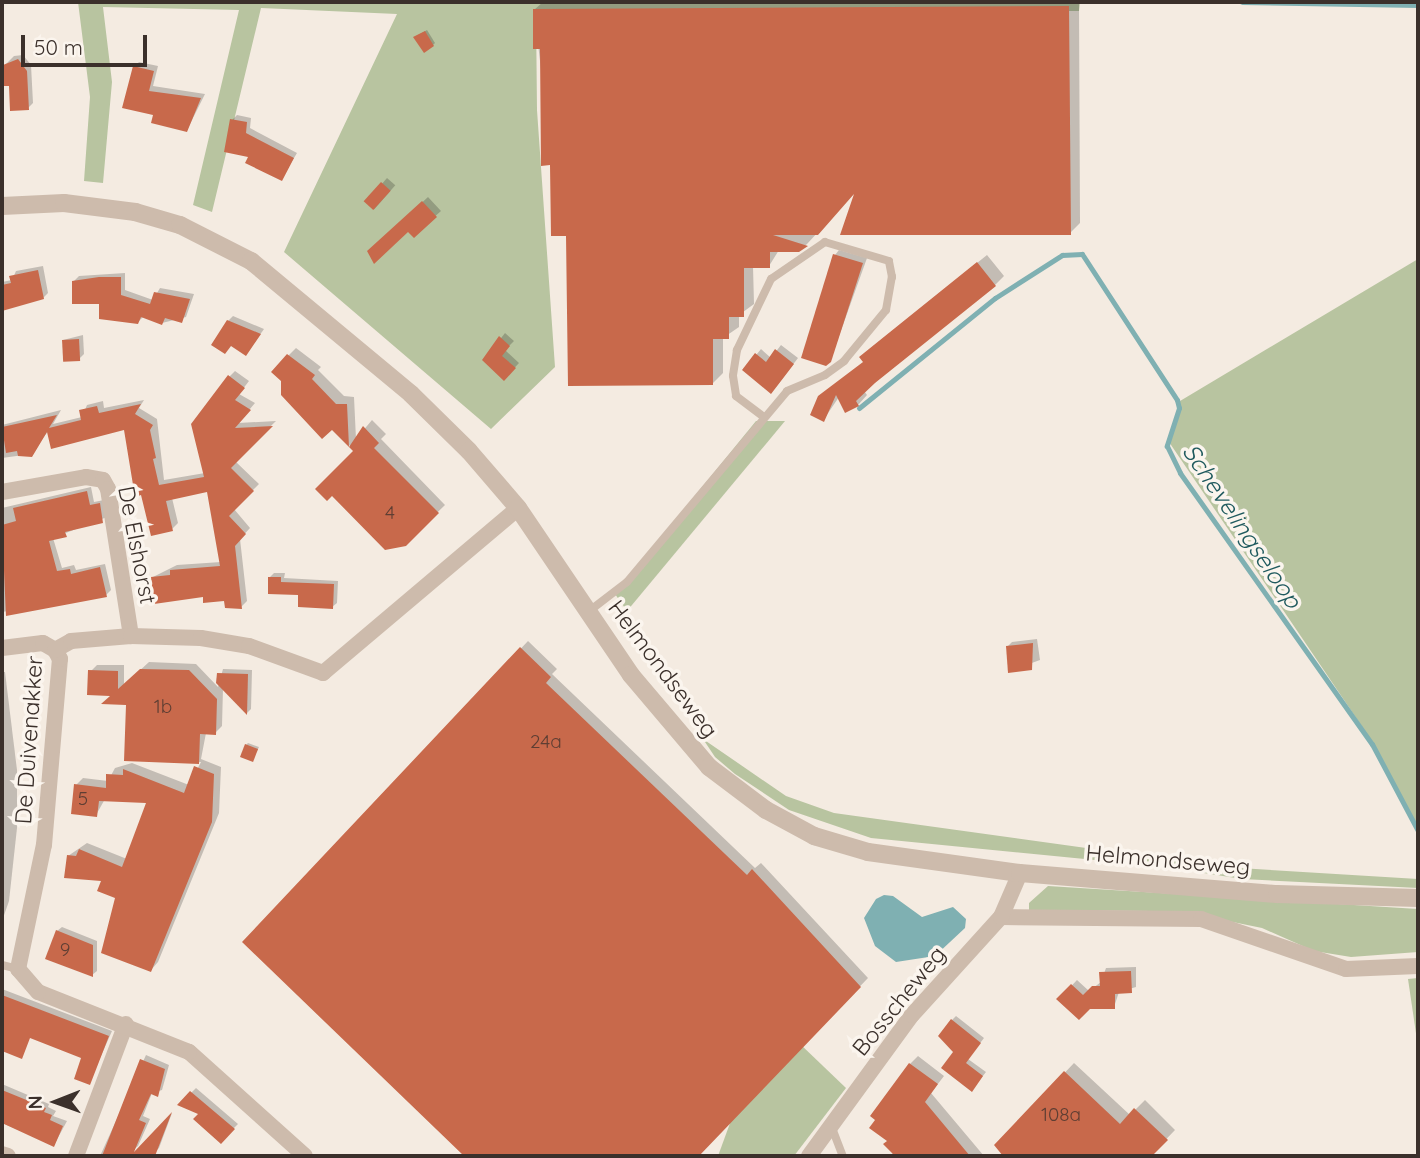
<!DOCTYPE html>
<style>
body{margin:0}
#map{position:relative;width:1420px;height:1158px;overflow:hidden;background:#f4ebe1;font-family:Quicksand,sans-serif}
div>[style]{position:absolute}
.green>*{inset:0;background:#b8c4a0}
.water>*{inset:0;background:#7fb0b2}
.shadow>*{inset:0;background:#0003;transform-origin:0 0}
.stream>*{height:5px;margin:-2.5px;padding:0 2.5px;transform-origin:2.5px;border-radius:2.5px;background:#7fb0b2}
.building>*{inset:0;background:#c8694b;transform-origin:0 0}
.service>*{height:8px;margin:-4px;padding:0 4px;transform-origin:4px;border-radius:4px;background:#cdbbac}
.minor>*{height:16px;margin:-8px;padding:0 8px;transform-origin:8px;border-radius:8px;background:#cdbbac}
.tertiary>*{height:18px;margin:-9px;padding:0 9px;transform-origin:9px;border-radius:9px;background:#cdbbac}
span{translate:-50% -50%;white-space:nowrap;text-align:center;line-height:1.15;-webkit-text-stroke:7px #fbf5ee;paint-order:stroke}
.number-label{font-size:19px;color:#5e3e33}
.number-label span{-webkit-text-stroke-width:0}
.street-label{font-size:23px;color:#3b302b}
.water-label{font-size:24px;color:#1f5a5e;font-style:italic}
.frame{position:absolute;inset:0;border:4px solid #3b302b;pointer-events:none}
.north{position:absolute;left:21px;top:1067px;width:70px;height:70px;-webkit-text-stroke:5px #fbf5ee;paint-order:stroke;rotate:269deg;font-size:19px;font-weight:700;line-height:28px;text-align:center;color:#3b302b}
.north::after{content:'';display:block;margin:auto;width:24px;height:32px;background:#3b302b;clip-path:polygon(50% 0,100% 100%,50% 72%,0 100%)}
.scale{position:absolute;left:21px;top:35px;width:126px;height:32px;box-sizing:border-box;border:4px solid #3b302b;border-top:0;padding-left:9px;font-size:21px;line-height:24px;white-space:nowrap;color:#3b302b;-webkit-text-stroke:5px #fbf5ee;paint-order:stroke}
</style>
<div id="map">
<div class="green">
<i style="clip-path:polygon(78px 2px,1080px 2px,1079px 11px,536px 12px,537px 110px,555px 367px,491px 429px,284px 252px,397px 14px,261px 8px,212px 212px,193px 205px,239px 10px,103px 7px,112px 82px,103px 183px,84px 181px,90px 97px)"></i>
<i style="clip-path:polygon(1418px 259px,1418px 827px,1361px 725px,1169px 442px,1180px 401px)"></i>
<i style="clip-path:polygon(756px 421px,785px 421px,627px 611px,615px 594px)"></i>
<i style="clip-path:polygon(703px 739px,786px 796px,834px 813px,1223px 867px,1418px 879px,1418px 888px,1242px 879px,1166px 867px,871px 838px,789px 810px,735px 774px,715px 757px)"></i>
<i style="clip-path:polygon(1048px 886px,1418px 909px,1418px 952px,1351px 957px,1314px 951px,1262px 928px,1223px 920px,1151px 911px,1029px 910px,1029px 903px)"></i>
<i style="clip-path:polygon(1418px 978px,1418px 1047px,1408px 979px)"></i>
<i style="clip-path:polygon(799px 1043px,846px 1088px,794px 1156px,718px 1156px,733px 1115px)"></i>
</div>
<div class="water">
<i style="clip-path:polygon(884px 895px,893px 896px,922px 917px,953px 907px,966px 919px,965px 928px,935px 956px,896px 962px,875px 946px,864px 918px,876px 899px)"></i>
</div>
<div class="shadow">
<i style="clip-path:polygon(543px 2px,1079px 2px,1080px 223px,1070px 233px,857px 190px,807px 244px,799px 250px,779px 250px,769px 266px,753px 266px,754px 304px,739px 315px,739px 327px,723px 338px,723px 373px,713px 383px,567px 235px,552px 163px,534px 10px)"></i>
<i style="clip-path:polygon(427px 30px,435px 43px,433px 45px,417px 36px)"></i>
<i style="clip-path:polygon(23px 55px,31px 65px,33px 103px,28px 108px,11px 84px,2px 84px,2px 68px,14px 56px)"></i>
<i style="clip-path:polygon(139px 62px,158px 66px,153px 86px,205px 94px,187px 130px,155px 114px,134px 67px)"></i>
<i style="clip-path:polygon(237px 115px,251px 118px,250px 128px,297px 153px,282px 178px,251px 156px,232px 120px)"></i>
<i style="left:387px;top:178px;width:11px;height:32px;rotate:41deg"></i>
<i style="clip-path:polygon(428px 197px,441px 211px,414px 235px,408px 229px,369px 252px)"></i>
<i style="clip-path:polygon(839px 250px,867px 258px,830px 361px,835px 255px)"></i>
<i style="clip-path:polygon(987px 255px,1004px 276px,995px 285px,864px 391px,867px 395px,858px 405px,839px 397px,824px 419px,812px 414px,865px 361px,871px 348px)"></i>
<i style="clip-path:polygon(43px 266px,48px 293px,43px 298px,2px 303px,2px 282px,12px 280px,16px 271px)"></i>
<i style="clip-path:polygon(125px 273px,125px 290px,153px 300px,160px 288px,194px 294px,186px 317px,162px 323px,144px 316px,138px 322px,74px 281px,79px 276px)"></i>
<i style="clip-path:polygon(233px 316px,264px 329px,250px 349px,228px 321px)"></i>
<i style="clip-path:polygon(505px 333px,514px 341px,505px 350px,519px 363px,504px 379px,484px 360px)"></i>
<i style="clip-path:polygon(83px 335px,84px 354px,79px 359px,63px 340px)"></i>
<i style="clip-path:polygon(781px 345px,798px 358px,776px 387px,744px 370px,761px 349px,771px 358px)"></i>
<i style="clip-path:polygon(296px 348px,321px 367px,318px 370px,344px 396px,354px 397px,356px 439px,372px 420px,386px 434px,381px 439px,445px 505px,405px 544px,332px 493px,355px 451px,332px 428px,288px 356px)"></i>
<i style="clip-path:polygon(235px 371px,249px 381px,239px 394px,255px 403px,238px 423px,276px 421px,235px 461px,259px 484px,234px 509px,250px 528px,240px 539px,247px 601px,241px 607px,153px 577px,177px 565px,221px 562px,208px 490px,172px 498px,178px 523px,172px 529px,125px 428px,49px 430px,31px 454px,2px 458px,2px 425px,61px 410px,53px 424px,82px 417px,87px 405px,103px 401px,104px 408px,144px 400px,139px 408px,157px 419px,164px 480px,205px 473px,230px 376px)"></i>
<i style="clip-path:polygon(91px 487px,94px 502px,104px 500px,107px 517px,53px 538px,62px 568px,74px 565px,76px 570px,105px 564px,111px 590px,106px 595px,2px 612px,2px 508px)"></i>
<i style="clip-path:polygon(274px 573px,285px 573px,284px 578px,338px 581px,337px 603px,332px 607px,300px 594px,270px 577px)"></i>
<i style="clip-path:polygon(1037px 639px,1040px 660px,1010px 671px,1007px 647px,1012px 642px)"></i>
<i style="clip-path:polygon(528px 641px,557px 669px,552px 674px,755px 868px,761px 863px,868px 978px,697px 1156px,687px 1156px,679px 1149px,672px 1156px,468px 1156px,245px 941px)"></i>
<i style="clip-path:polygon(149px 662px,196px 664px,218px 687px,223px 669px,252px 670px,251px 709px,247px 713px,223px 688px,222px 726px,215px 733px,206px 733px,201px 759px,221px 767px,219px 813px,158px 962px,151px 970px,117px 897px,104px 880px,68px 856px,87px 843px,127px 859px,149px 801px,105px 799px,96px 815px,76px 785px,83px 778px,108px 781px,115px 768px,132px 763px,189px 785px,201px 762px,126px 760px,128px 703px,90px 672px,97px 665px,124px 665px,124px 685px)"></i>
<i style="clip-path:polygon(2px 672px,5px 672px,17px 770px,17px 828px,9px 901px,2px 921px)"></i>
<i style="clip-path:polygon(248px 743px,259px 747px,252px 761px,246px 745px)"></i>
<i style="clip-path:polygon(62px 927px,97px 941px,97px 971px,92px 975px,57px 931px)"></i>
<i style="clip-path:polygon(1136px 967px,1136px 987px,1119px 992px,1114px 1007px,1059px 999px,1077px 980px,1089px 991px,1101px 982px,1106px 968px)"></i>
<i style="clip-path:polygon(2px 989px,112px 1031px,89px 1083px,83px 1057px,2px 1026px)"></i>
<i style="clip-path:polygon(956px 1016px,984px 1038px,968px 1059px,986px 1072px,975px 1086px,956px 1051px,952px 1020px)"></i>
<i style="clip-path:polygon(146px 1055px,169px 1065px,162px 1090px,152px 1093px,143px 1116px,150px 1119px,138px 1146px,126px 1156px,100px 1156px)"></i>
<i style="clip-path:polygon(918px 1056px,944px 1076px,931px 1093px,984px 1156px,893px 1156px,889px 1140px,910px 1064px)"></i>
<i style="clip-path:polygon(1074px 1063px,1130px 1115px,1145px 1100px,1175px 1130px,1150px 1156px,1006px 1156px,996px 1145px)"></i>
<i style="clip-path:polygon(2px 1084px,49px 1104px,48px 1107px,56px 1111px,53px 1116px,67px 1121px,54px 1145px,2px 1123px)"></i>
<i style="clip-path:polygon(196px 1088px,238px 1124px,221px 1141px,201px 1113px,180px 1104px)"></i>
<i style="clip-path:polygon(172px 1113px,159px 1148px,155px 1152px,142px 1146px)"></i>
</div>
<div class="stream">
<i style="left:1242px;top:2px;width:176px;rotate:1deg"></i>
<i style="left:859px;top:408px;width:175px;rotate:-39deg"></i>
<i style="left:995px;top:298px;width:80px;rotate:-32.7deg"></i>
<i style="left:1062px;top:255px;width:20px;rotate:-3deg"></i>
<i style="left:1082px;top:254px;width:174px;rotate:56.9deg"></i>
<i style="left:1177px;top:400px;width:8px;rotate:76deg"></i>
<i style="left:1179px;top:408px;width:40px;rotate:108deg"></i>
<i style="left:1167px;top:446px;width:30px;rotate:64deg"></i>
<i style="left:1180px;top:473px;width:332px;rotate:54.7deg"></i>
<i style="left:1372px;top:744px;width:98px;rotate:62.1deg"></i>
</div>
<div class="building">
<i style="clip-path:polygon(1069px 6px,1071px 235px,840px 235px,854px 194px,818px 235px,773px 235px,808px 246px,799px 252px,770px 252px,770px 268px,744px 268px,744px 317px,729px 317px,729px 339px,713px 339px,713px 385px,568px 386px,566px 236px,551px 236px,550px 165px,541px 166px,540px 49px,533px 49px,533px 9px)"></i>
<i style="clip-path:polygon(425px 31px,434px 46px,424px 53px,413px 37px)"></i>
<i style="clip-path:polygon(18px 59px,27px 71px,29px 110px,10px 111px,9px 86px,2px 86px,3px 65px)"></i>
<i style="clip-path:polygon(133px 66px,154px 71px,149px 91px,201px 98px,187px 132px,151px 123px,153px 115px,122px 108px)"></i>
<i style="clip-path:polygon(230px 119px,247px 122px,246px 133px,294px 158px,282px 181px,245px 163px,248px 157px,224px 152px)"></i>
<i style="left:381px;top:182px;width:13px;height:26px;rotate:42deg"></i>
<i style="clip-path:polygon(422px 201px,437px 217px,414px 238px,408px 232px,374px 264px,367px 251px)"></i>
<i style="clip-path:polygon(833px 254px,863px 263px,831px 362px,826px 366px,801px 358px)"></i>
<i style="clip-path:polygon(977px 262px,996px 286px,875px 383px,856px 401px,859px 406px,845px 413px,836px 395px,824px 422px,810px 415px,818px 396px,863px 362px,859px 357px)"></i>
<i style="clip-path:polygon(38px 270px,44px 299px,2px 311px,2px 285px,11px 283px,9px 276px)"></i>
<i style="clip-path:polygon(99px 277px,121px 277px,121px 295px,150px 304px,154px 292px,190px 299px,182px 323px,165px 318px,162px 325px,141px 317px,138px 324px,99px 319px,99px 304px,72px 304px,72px 281px)"></i>
<i style="clip-path:polygon(227px 320px,261px 334px,246px 356px,231px 346px,225px 354px,211px 345px)"></i>
<i style="clip-path:polygon(499px 336px,510px 346px,502px 356px,516px 368px,504px 381px,482px 360px)"></i>
<i style="left:79px;top:339px;width:22px;height:17px;rotate:87deg"></i>
<i style="clip-path:polygon(775px 349px,794px 364px,771px 394px,742px 370px,755px 353px,766px 362px)"></i>
<i style="clip-path:polygon(287px 354px,315px 375px,312px 379px,336px 404px,347px 404px,349px 447px,363px 426px,379px 443px,374px 448px,439px 513px,406px 546px,385px 550px,332px 496px,327px 501px,315px 489px,353px 451px,332px 430px,322px 439px,281px 395px,281px 381px,271px 372px)"></i>
<i style="clip-path:polygon(228px 375px,245px 388px,235px 400px,251px 410px,235px 428px,273px 426px,231px 468px,254px 491px,229px 516px,246px 534px,235px 546px,242px 609px,225px 608px,224px 601px,203px 603px,203px 597px,154px 604px,151px 577px,170px 575px,170px 570px,220px 566px,207px 492px,166px 501px,173px 531px,151px 536px,141px 495px,135px 497px,124px 430px,51px 449px,47px 432px,32px 457px,18px 456px,17px 451px,6px 453px,2px 427px,57px 415px,49px 428px,81px 420px,79px 410px,97px 406px,99px 413px,141px 404px,135px 414px,153px 425px,150px 430px,156px 458px,153px 459px,159px 485px,204px 477px,191px 424px)"></i>
<i style="clip-path:polygon(87px 491px,90px 505px,100px 503px,103px 523px,65px 532px,67px 537px,49px 541px,57px 571px,70px 569px,71px 574px,100px 567px,107px 597px,6px 616px,2px 525px,16px 521px,13px 508px)"></i>
<i style="clip-path:polygon(268px 577px,281px 577px,281px 582px,334px 584px,333px 609px,298px 607px,298px 595px,268px 594px)"></i>
<i style="clip-path:polygon(1033px 643px,1032px 670px,1008px 673px,1006px 646px)"></i>
<i style="clip-path:polygon(520px 647px,551px 677px,546px 683px,747px 875px,752px 869px,861px 987px,699px 1156px,464px 1156px,242px 942px)"></i>
<i style="clip-path:polygon(140px 669px,189px 670px,217px 699px,216px 735px,200px 734px,199px 764px,124px 761px,126px 705px,101px 704px,110px 696px,87px 695px,88px 670px,118px 671px,118px 689px)"></i>
<i style="clip-path:polygon(217px 673px,248px 674px,247px 715px,216px 683px)"></i>
<i style="left:245px;top:744px;width:14px;height:14px;rotate:21deg"></i>
<i style="clip-path:polygon(194px 766px,214px 774px,212px 822px,151px 972px,101px 953px,115px 898px,97px 891px,101px 881px,64px 878px,67px 855px,76px 856px,79px 849px,122px 867px,146px 803px,99px 801px,97px 817px,71px 814px,74px 784px,106px 788px,106px 774px,123px 775px,123px 769px,184px 793px)"></i>
<i style="clip-path:polygon(56px 930px,93px 945px,93px 977px,45px 959px)"></i>
<i style="clip-path:polygon(1131px 971px,1132px 993px,1115px 994px,1115px 1009px,1090px 1009px,1079px 1020px,1056px 999px,1071px 984px,1083px 995px,1092px 986px,1100px 986px,1099px 972px)"></i>
<i style="clip-path:polygon(2px 995px,109px 1036px,90px 1085px,74px 1079px,81px 1058px,30px 1038px,22px 1059px,2px 1051px)"></i>
<i style="clip-path:polygon(951px 1019px,981px 1043px,966px 1063px,983px 1076px,972px 1092px,941px 1068px,953px 1052px,938px 1036px)"></i>
<i style="clip-path:polygon(140px 1059px,165px 1069px,158px 1097px,151px 1094px,139px 1120px,146px 1123px,134px 1152px,172px 1112px,155px 1156px,102px 1156px)"></i>
<i style="clip-path:polygon(909px 1063px,938px 1084px,925px 1102px,970px 1156px,895px 1156px,883px 1144px,887px 1141px,869px 1128px,875px 1120px,870px 1116px)"></i>
<i style="clip-path:polygon(1064px 1071px,1120px 1124px,1134px 1108px,1168px 1140px,1152px 1156px,1003px 1156px,994px 1145px)"></i>
<i style="clip-path:polygon(2px 1090px,46px 1108px,44px 1112px,52px 1115px,50px 1120px,63px 1126px,54px 1147px,2px 1123px)"></i>
<i style="clip-path:polygon(190px 1091px,235px 1129px,221px 1144px,193px 1119px,198px 1114px,177px 1105px)"></i>
</div>
<div class="service">
<i style="left:588px;top:612px;width:49px;rotate:-37.6deg"></i>
<i style="left:627px;top:582px;width:249px;rotate:-50deg"></i>
<i style="left:787px;top:391px;width:41px;rotate:-22.8deg"></i>
<i style="left:825px;top:375px;width:24px;rotate:-36deg"></i>
<i style="left:844px;top:361px;width:66px;rotate:-50.5deg"></i>
<i style="left:886px;top:310px;width:34px;rotate:-80deg"></i>
<i style="left:892px;top:277px;width:16px;rotate:-101deg"></i>
<i style="left:889px;top:261px;width:67px;rotate:-163.5deg"></i>
<i style="left:825px;top:242px;width:65px;rotate:145.6deg"></i>
<i style="left:771px;top:279px;width:79px;rotate:115.6deg"></i>
<i style="left:737px;top:350px;width:26px;rotate:99deg"></i>
<i style="left:733px;top:376px;width:20px;rotate:81deg"></i>
<i style="left:736px;top:396px;width:34px;rotate:37deg"></i>
<i style="left:2px;top:965px;width:16px;rotate:14deg"></i>
<i style="left:832px;top:1128px;width:30px;rotate:69deg"></i>
</div>
<div class="minor">
<i style="left:2px;top:492px;width:85px;rotate:-10.1deg"></i>
<i style="left:86px;top:477px;width:17px;rotate:10deg"></i>
<i style="left:103px;top:480px;width:10px;rotate:61deg"></i>
<i style="left:108px;top:489px;width:149px;rotate:81.1deg"></i>
<i style="left:2px;top:648px;width:41px;rotate:-7deg"></i>
<i style="left:43px;top:643px;width:14px;rotate:30deg"></i>
<i style="left:1001px;top:917px;width:200px;rotate:0.6deg"></i>
<i style="left:1201px;top:919px;width:153px;rotate:19deg"></i>
<i style="left:1346px;top:969px;width:72px;rotate:-2.4deg"></i>
<i style="left:2px;top:1154px;width:6px;rotate:18deg"></i>
<i style="left:76px;top:1156px;width:141px;rotate:-69.3deg"></i>
<i style="left:305px;top:1156px;width:156px;rotate:-138.1deg"></i>
<i style="left:189px;top:1052px;width:162px;rotate:-158.3deg"></i>
<i style="left:38px;top:992px;width:30px;rotate:-131deg"></i>
<i style="left:18px;top:969px;width:127px;rotate:-78.2deg"></i>
<i style="left:44px;top:845px;width:187px;rotate:-85.1deg"></i>
<i style="left:60px;top:659px;width:10px;rotate:-119deg"></i>
<i style="left:55px;top:650px;width:18px;rotate:-29deg"></i>
<i style="left:71px;top:641px;width:60px;rotate:-4.8deg"></i>
<i style="left:131px;top:636px;width:70px;rotate:1.6deg"></i>
<i style="left:201px;top:638px;width:49px;rotate:9.5deg"></i>
<i style="left:249px;top:646px;width:79px;rotate:20deg"></i>
<i style="left:323px;top:673px;width:255px;rotate:-40.2deg"></i>
<i style="left:809px;top:1156px;width:175px;rotate:-53.9deg"></i>
<i style="left:912px;top:1015px;width:132px;rotate:-47.8deg"></i>
<i style="left:1001px;top:917px;width:48px;rotate:-66.6deg"></i>
</div>
<div class="tertiary">
<i style="left:2px;top:206px;width:62px;rotate:-2.8deg"></i>
<i style="left:64px;top:203px;width:72px;rotate:7.2deg"></i>
<i style="left:135px;top:212px;width:47px;rotate:16.1deg"></i>
<i style="left:180px;top:225px;width:80px;rotate:26.9deg"></i>
<i style="left:251px;top:261px;width:208px;rotate:39.7deg"></i>
<i style="left:411px;top:394px;width:81px;rotate:44.5deg"></i>
<i style="left:469px;top:451px;width:75px;rotate:49.3deg"></i>
<i style="left:518px;top:508px;width:202px;rotate:55.9deg"></i>
<i style="left:631px;top:675px;width:121px;rotate:49.7deg"></i>
<i style="left:709px;top:767px;width:71px;rotate:37deg"></i>
<i style="left:766px;top:810px;width:55px;rotate:28.4deg"></i>
<i style="left:814px;top:836px;width:56px;rotate:16.5deg"></i>
<i style="left:868px;top:852px;width:153px;rotate:7.9deg"></i>
<i style="left:1020px;top:873px;width:258px;rotate:4.7deg"></i>
<i style="left:1277px;top:894px;width:141px;rotate:1.6deg"></i>
</div>
<div class="number-label">
<span style="left:390px;top:513px">4</span>
<span style="left:163px;top:707px">1b</span>
<span style="left:546px;top:742px">24a</span>
<span style="left:83px;top:799px">5</span>
<span style="left:65px;top:950px">9</span>
<span style="left:1061px;top:1115px">108a</span>
</div>
<div class="street-label">
<span style="left:137px;top:545px;rotate:79deg">De Elshorst</span>
<span style="left:663px;top:669px;rotate:53deg">Helmondseweg</span>
<span style="left:29px;top:740px;rotate:-86deg">De Duivenakker</span>
<span style="left:1168px;top:860px;rotate:5deg">Helmondseweg</span>
<span style="left:899px;top:1001px;rotate:-51deg">Bosscheweg</span>
</div>
<div class="water-label">
<span style="left:1242px;top:526px;rotate:56deg">Schevelingseloop</span>
</div>
<div class="frame"></div>
<div class="north">N</div>
<div class="scale">50 m</div>
</div>
